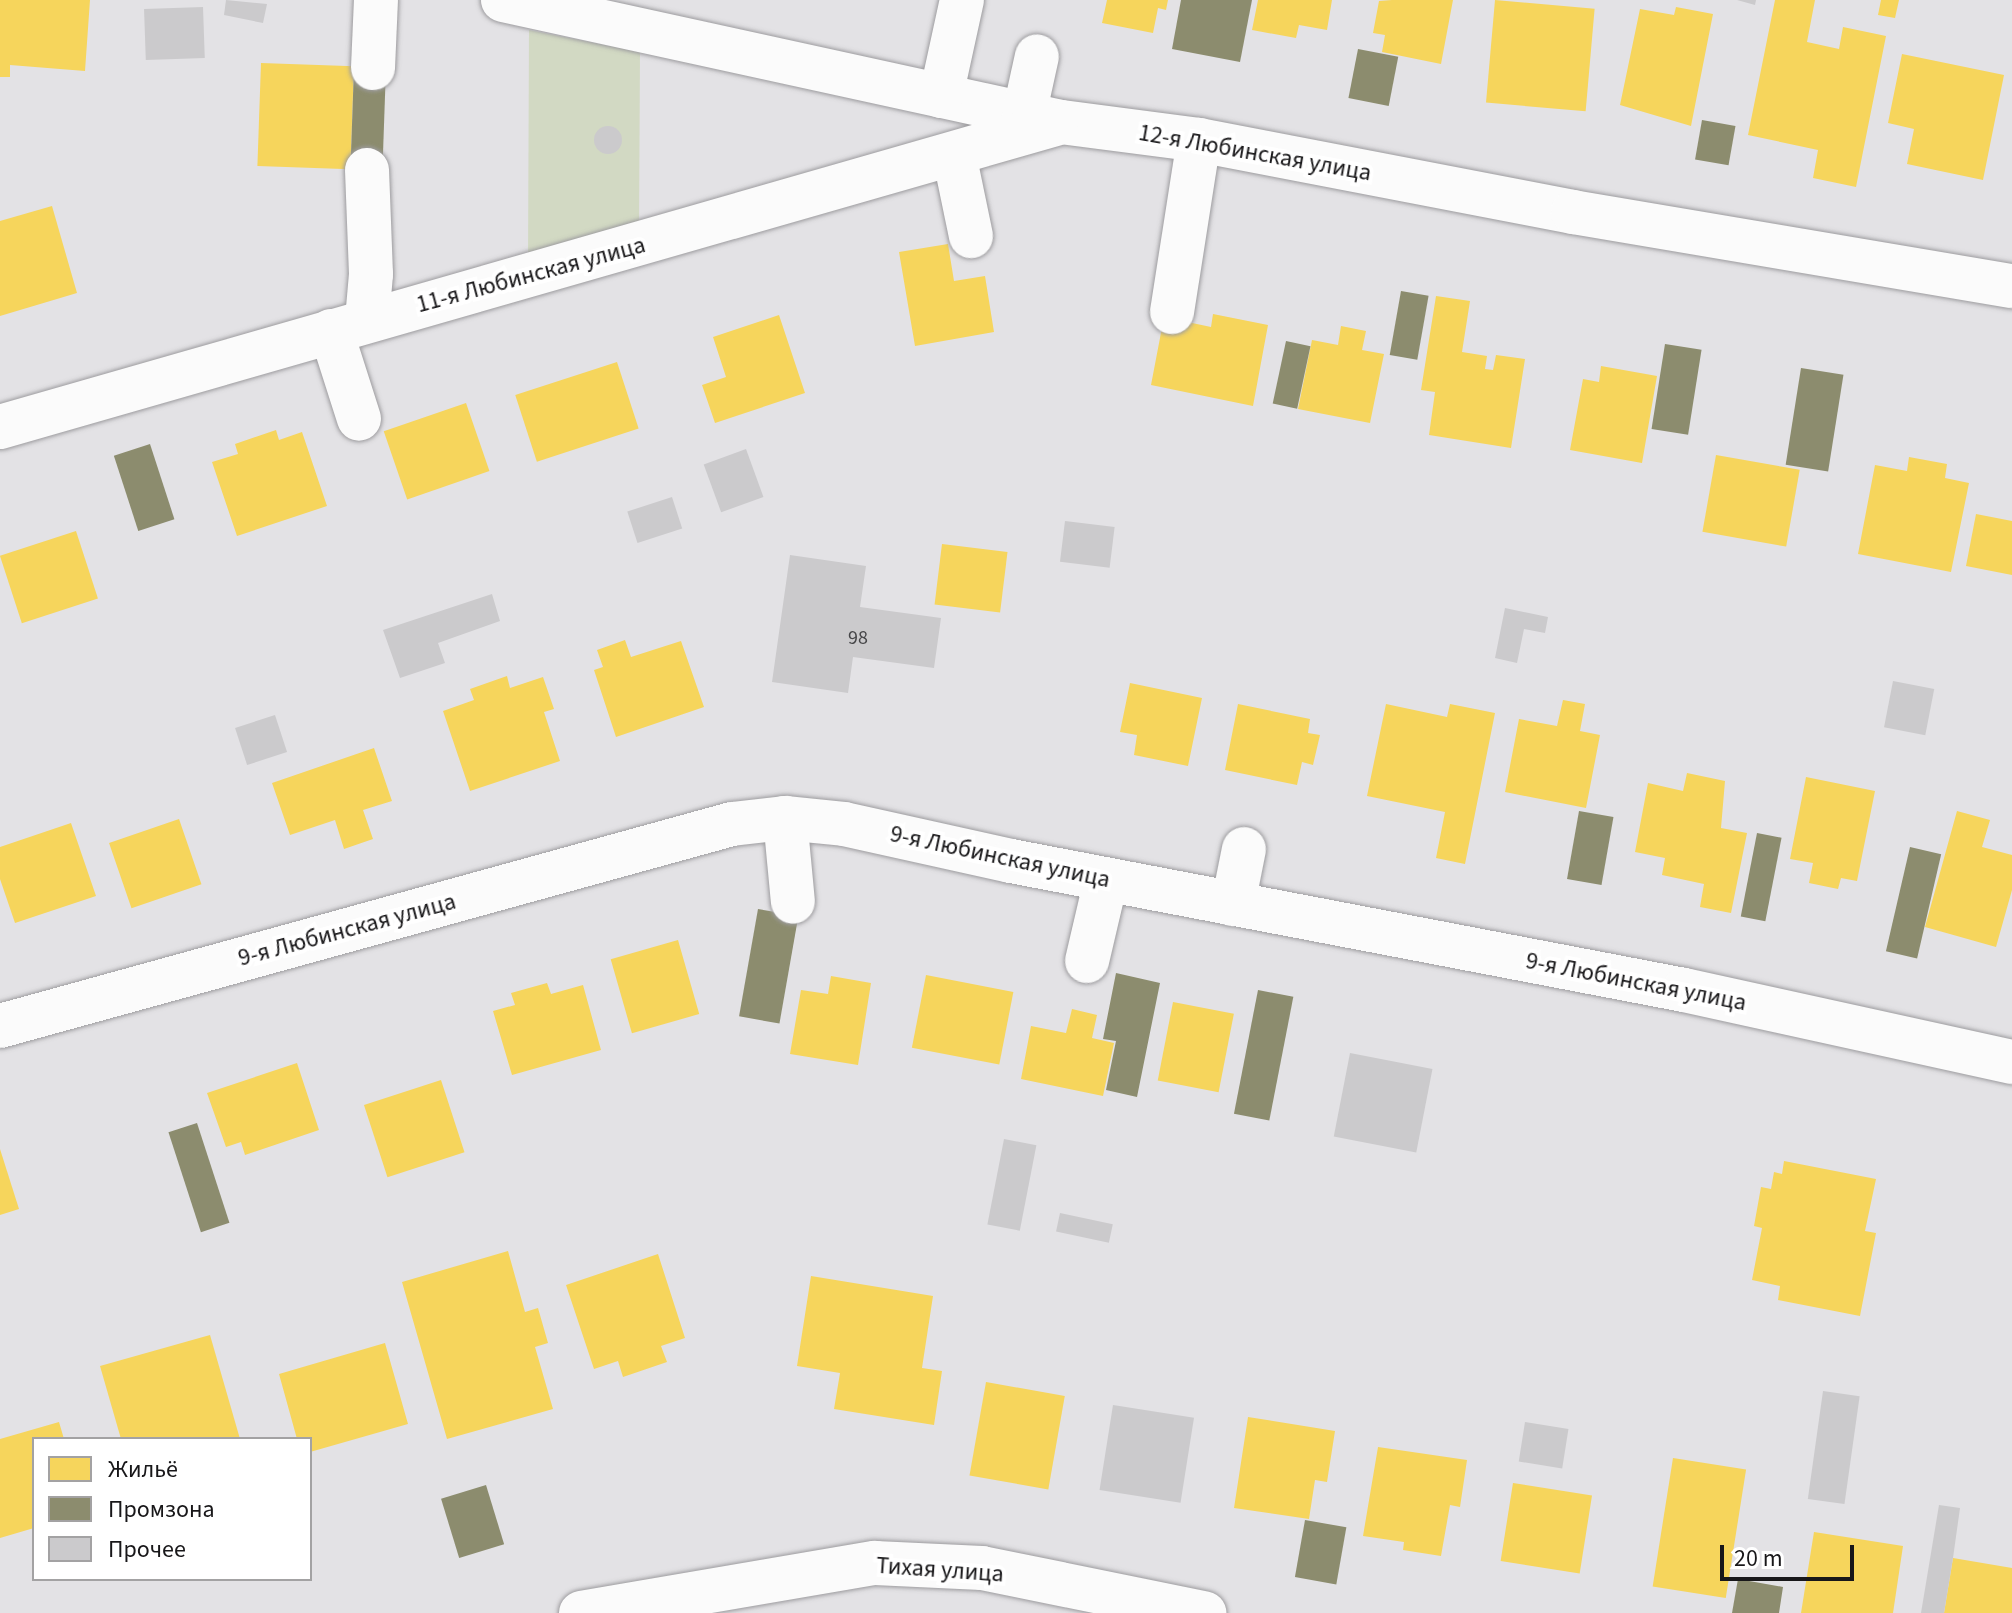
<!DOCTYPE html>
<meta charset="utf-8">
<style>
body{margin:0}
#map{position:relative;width:2012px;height:1613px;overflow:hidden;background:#e3e2e5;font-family:"Source Sans 3",sans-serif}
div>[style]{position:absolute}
.green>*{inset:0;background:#d2d9c3}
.homes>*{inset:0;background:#f6d55c;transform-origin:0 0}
.industry>*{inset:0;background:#8c8c6e;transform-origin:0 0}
.building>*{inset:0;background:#cbcacc;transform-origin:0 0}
.round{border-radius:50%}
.roads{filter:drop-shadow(0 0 2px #9d9c9f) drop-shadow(0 0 2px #9d9c9f)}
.minor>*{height:44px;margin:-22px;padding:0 22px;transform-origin:22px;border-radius:22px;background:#fbfbfb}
span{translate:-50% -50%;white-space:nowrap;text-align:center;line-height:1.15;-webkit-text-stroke:8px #fff;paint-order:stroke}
.number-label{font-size:20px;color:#464648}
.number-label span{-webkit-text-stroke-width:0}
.street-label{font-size:24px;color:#181719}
.legend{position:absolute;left:32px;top:1437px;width:280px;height:144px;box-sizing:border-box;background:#fff;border:2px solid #a3a2a3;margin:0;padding:10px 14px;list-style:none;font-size:24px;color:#181719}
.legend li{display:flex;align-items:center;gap:16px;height:40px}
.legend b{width:40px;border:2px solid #a3a2a3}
.scale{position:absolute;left:1720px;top:1545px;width:134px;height:36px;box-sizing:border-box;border:4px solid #181719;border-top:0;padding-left:10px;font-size:24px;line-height:28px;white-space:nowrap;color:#181719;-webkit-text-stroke:6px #fff;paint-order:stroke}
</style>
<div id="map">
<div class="green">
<i style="clip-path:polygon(529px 30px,640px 52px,639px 230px,528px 262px)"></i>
</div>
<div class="homes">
<i style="clip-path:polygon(0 0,90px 0,85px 71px,10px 65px,10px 77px,0 77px)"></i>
<i style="clip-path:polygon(1107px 0,1168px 0,1166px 10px,1158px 8px,1153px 33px,1102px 23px)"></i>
<i style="clip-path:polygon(1258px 0,1332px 0,1327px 30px,1299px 25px,1296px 38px,1252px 30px)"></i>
<i style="clip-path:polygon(1392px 0,1453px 0,1441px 64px,1382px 52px,1385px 35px,1373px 33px,1379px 1px)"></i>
<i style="left:1495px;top:0;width:100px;height:103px;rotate:5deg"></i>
<i style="clip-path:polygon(1775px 0,1815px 0,1807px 42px,1839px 49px,1843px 27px,1886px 36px,1856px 187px,1813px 178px,1818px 150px,1748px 135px)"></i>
<i style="clip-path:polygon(1881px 0,1899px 0,1895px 18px,1878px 15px)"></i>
<i style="clip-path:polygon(1676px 7px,1713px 14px,1691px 126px,1620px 105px,1640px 9px,1674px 15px)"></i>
<i style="clip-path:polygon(1902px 54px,2004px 75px,1983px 180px,1907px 164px,1914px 129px,1888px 123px)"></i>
<i style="left:261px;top:63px;width:93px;height:103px;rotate:2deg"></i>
<i style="clip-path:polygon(52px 206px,77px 293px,0 316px,0 221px)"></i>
<i style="clip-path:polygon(948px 244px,954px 281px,985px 276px,994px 332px,915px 346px,899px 252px)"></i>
<i style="clip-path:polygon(1436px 296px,1470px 301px,1462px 352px,1487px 356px,1485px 369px,1493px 370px,1496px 355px,1525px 359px,1511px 448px,1429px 435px,1435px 392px,1421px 390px)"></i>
<i style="clip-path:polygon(1213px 314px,1268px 325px,1253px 406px,1151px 385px,1164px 317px,1211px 327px)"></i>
<i style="clip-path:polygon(779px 315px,805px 393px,715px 423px,702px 385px,726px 377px,713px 337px)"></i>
<i style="clip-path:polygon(1341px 326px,1366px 331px,1362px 350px,1384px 354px,1370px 423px,1298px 409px,1312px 340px,1338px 345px)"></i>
<i style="left:617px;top:362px;width:70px;height:107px;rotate:72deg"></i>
<i style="clip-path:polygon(1601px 366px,1657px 376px,1642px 463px,1570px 450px,1583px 379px,1599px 382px)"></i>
<i style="left:466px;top:403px;width:72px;height:87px;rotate:71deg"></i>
<i style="clip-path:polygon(276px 430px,279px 440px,302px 432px,327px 506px,237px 536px,212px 462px,238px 454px,235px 444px)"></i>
<i style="left:1716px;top:455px;width:85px;height:78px;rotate:10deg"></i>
<i style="clip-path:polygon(1909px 457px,1947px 464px,1945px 478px,1969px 483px,1951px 572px,1858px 554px,1875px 465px,1907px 471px)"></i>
<i style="clip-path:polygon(1976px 514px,2012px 521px,2012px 575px,1966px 566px)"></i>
<i style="left:76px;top:531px;width:71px;height:80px;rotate:72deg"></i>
<i style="left:942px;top:544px;width:66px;height:61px;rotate:7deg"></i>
<i style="clip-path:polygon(625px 640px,631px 657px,681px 641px,704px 707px,616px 737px,594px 670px,603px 667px,597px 650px)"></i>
<i style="clip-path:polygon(507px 676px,510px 688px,543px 677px,554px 709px,544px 712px,560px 761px,470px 791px,443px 711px,474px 700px,470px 689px)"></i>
<i style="clip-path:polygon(1130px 683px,1202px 698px,1188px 766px,1134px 755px,1137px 735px,1120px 732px)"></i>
<i style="clip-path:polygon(1563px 700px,1585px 704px,1580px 731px,1600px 735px,1586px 808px,1505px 792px,1519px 719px,1557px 726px)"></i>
<i style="clip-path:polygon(1238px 704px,1310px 719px,1308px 733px,1320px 735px,1313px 765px,1302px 762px,1297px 785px,1225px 770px)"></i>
<i style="clip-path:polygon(1386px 704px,1447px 717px,1450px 704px,1495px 713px,1465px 864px,1436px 858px,1445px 812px,1367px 796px)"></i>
<i style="clip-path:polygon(374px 748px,392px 801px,363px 810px,373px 839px,344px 849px,335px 820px,290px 835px,272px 783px)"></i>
<i style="clip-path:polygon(1687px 773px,1725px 781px,1721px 828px,1747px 833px,1731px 913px,1700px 907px,1704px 884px,1662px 875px,1665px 858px,1635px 852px,1648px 783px,1683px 791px)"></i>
<i style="clip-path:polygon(1806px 777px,1875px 791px,1857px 881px,1841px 878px,1838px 889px,1809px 883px,1813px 863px,1790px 859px)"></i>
<i style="clip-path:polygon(1957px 811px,1990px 820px,1982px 847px,2012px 855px,2012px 890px,1996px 947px,1925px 927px)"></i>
<i style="left:179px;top:819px;width:69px;height:74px;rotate:71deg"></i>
<i style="clip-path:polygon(71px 823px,96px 896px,15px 923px,0 879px,0 847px)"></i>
<i style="left:678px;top:940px;width:77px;height:70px;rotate:74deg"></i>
<i style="left:926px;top:975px;width:89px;height:74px;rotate:11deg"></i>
<i style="clip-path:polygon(831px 976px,871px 983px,858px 1065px,790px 1054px,801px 990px,828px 994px)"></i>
<i style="clip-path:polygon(547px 983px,551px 994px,583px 985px,601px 1050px,512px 1075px,493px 1011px,515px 1005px,511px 993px)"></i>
<i style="left:1173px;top:1002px;width:62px;height:80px;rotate:11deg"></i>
<i style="clip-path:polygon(1072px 1009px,1097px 1015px,1092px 1038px,1114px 1043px,1103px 1096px,1021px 1079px,1031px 1026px,1066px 1033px)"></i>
<i style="clip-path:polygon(297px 1063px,319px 1130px,245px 1155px,241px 1142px,226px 1147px,207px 1093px)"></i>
<i style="left:441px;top:1080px;width:76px;height:81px;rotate:72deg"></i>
<i style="clip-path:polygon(0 1149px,19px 1209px,0 1215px)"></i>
<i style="clip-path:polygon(1784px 1161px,1876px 1179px,1865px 1231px,1876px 1233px,1860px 1316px,1778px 1300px,1780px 1286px,1752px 1280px,1762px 1228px,1754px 1226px,1761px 1187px,1771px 1189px,1774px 1172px,1782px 1174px)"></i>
<i style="clip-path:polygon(508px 1251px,525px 1312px,538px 1308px,548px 1343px,535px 1347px,553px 1409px,447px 1439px,402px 1282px)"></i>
<i style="clip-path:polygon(658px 1254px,685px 1338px,661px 1346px,667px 1362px,623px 1377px,618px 1361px,594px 1369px,566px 1285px)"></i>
<i style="clip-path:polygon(811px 1276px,933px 1296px,922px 1368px,942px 1371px,934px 1425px,834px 1409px,840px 1373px,797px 1366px)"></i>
<i style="clip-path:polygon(210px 1335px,240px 1439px,121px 1439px,100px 1366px)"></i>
<i style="clip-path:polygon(385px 1343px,408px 1424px,310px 1452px,310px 1439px,297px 1439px,279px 1374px)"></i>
<i style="left:986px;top:1382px;width:80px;height:95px;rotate:10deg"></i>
<i style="clip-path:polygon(1248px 1417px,1335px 1431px,1327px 1482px,1315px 1480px,1309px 1519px,1234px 1508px)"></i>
<i style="clip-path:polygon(59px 1422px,64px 1439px,34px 1439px,34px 1528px,0 1538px,0 1439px)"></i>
<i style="clip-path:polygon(1378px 1447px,1467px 1460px,1460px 1507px,1450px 1505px,1441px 1556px,1403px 1550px,1404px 1542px,1363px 1536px)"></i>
<i style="left:1673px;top:1458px;width:74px;height:130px;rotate:9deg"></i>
<i style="left:1513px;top:1483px;width:80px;height:79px;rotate:9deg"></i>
<i style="clip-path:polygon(1814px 1532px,1903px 1546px,1893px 1613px,1801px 1613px)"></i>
<i style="clip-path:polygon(1953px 1558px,2012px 1568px,2012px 1613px,1944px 1613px)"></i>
</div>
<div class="industry">
<i style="clip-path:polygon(1181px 0,1252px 0,1240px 62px,1172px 49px)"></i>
<i style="left:1358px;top:49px;width:41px;height:50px;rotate:11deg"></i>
<i style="left:354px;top:67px;width:32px;height:102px;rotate:2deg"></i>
<i style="left:1702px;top:120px;width:34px;height:40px;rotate:10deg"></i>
<i style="left:1401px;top:291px;width:28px;height:65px;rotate:10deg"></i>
<i style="left:1286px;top:341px;width:25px;height:64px;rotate:12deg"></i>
<i style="left:1665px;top:344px;width:37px;height:86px;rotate:9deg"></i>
<i style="left:1801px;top:368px;width:43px;height:98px;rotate:9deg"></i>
<i style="left:150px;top:444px;width:79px;height:38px;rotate:72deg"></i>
<i style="left:1579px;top:811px;width:35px;height:69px;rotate:10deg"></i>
<i style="left:1757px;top:833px;width:25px;height:85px;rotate:11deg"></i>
<i style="left:1910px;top:847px;width:32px;height:107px;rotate:13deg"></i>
<i style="left:758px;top:909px;width:41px;height:109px;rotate:10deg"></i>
<i style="clip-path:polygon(1116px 973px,1160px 983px,1137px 1097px,1106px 1090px,1116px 1041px,1103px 1039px)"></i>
<i style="left:1258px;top:990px;width:36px;height:126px;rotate:11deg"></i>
<i style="left:197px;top:1123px;width:105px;height:30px;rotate:72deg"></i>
<i style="left:486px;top:1485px;width:62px;height:47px;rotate:73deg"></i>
<i style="left:1305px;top:1520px;width:42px;height:58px;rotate:10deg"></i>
<i style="clip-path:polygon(1738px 1579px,1783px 1587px,1779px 1613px,1732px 1613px)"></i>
</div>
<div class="building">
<i style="clip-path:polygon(226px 0,267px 4px,263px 23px,224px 15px)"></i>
<i style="clip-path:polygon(1737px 0,1756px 0,1755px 5px)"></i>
<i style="left:203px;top:7px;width:51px;height:59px;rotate:88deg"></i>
<i class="round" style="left:594px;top:126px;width:28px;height:28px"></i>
<i style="left:746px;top:449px;width:51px;height:45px;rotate:70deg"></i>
<i style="left:672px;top:497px;width:33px;height:47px;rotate:72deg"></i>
<i style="left:1065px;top:521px;width:50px;height:41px;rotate:7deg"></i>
<i style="clip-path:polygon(790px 555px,866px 566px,860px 607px,941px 618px,934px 668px,853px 657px,848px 693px,772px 682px)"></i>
<i style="clip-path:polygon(492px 594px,500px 621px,438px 643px,445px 663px,400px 678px,383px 630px)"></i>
<i style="clip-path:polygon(1505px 608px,1548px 617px,1545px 633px,1524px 629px,1517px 663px,1495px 658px)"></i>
<i style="left:1893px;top:681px;width:42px;height:47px;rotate:11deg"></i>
<i style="left:275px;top:715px;width:39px;height:42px;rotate:72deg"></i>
<i style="left:1350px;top:1053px;width:84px;height:85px;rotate:11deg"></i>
<i style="left:1004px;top:1139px;width:33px;height:87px;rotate:11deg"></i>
<i style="left:1060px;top:1213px;width:54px;height:19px;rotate:12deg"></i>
<i style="left:1823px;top:1391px;width:37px;height:109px;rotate:8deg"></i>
<i style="left:1113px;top:1405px;width:82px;height:86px;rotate:9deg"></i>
<i style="left:1525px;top:1422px;width:44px;height:40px;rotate:9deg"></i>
<i style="clip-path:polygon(1939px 1505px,1960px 1508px,1953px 1558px,1944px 1613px,1921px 1613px)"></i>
</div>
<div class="roads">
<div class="minor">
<i style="left:503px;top:0;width:571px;rotate:12.33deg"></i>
<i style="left:1061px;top:122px;width:139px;rotate:7.4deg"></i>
<i style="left:1199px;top:140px;width:381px;rotate:10.9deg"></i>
<i style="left:1573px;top:212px;width:445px;rotate:9.6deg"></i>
<i style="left:373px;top:68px;width:68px;rotate:-87.5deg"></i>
<i style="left:941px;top:96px;width:98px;rotate:-77.7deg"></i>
<i style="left:1024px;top:115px;width:60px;rotate:-77.6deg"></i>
<i style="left:954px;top:154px;width:84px;rotate:78.3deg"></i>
<i style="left:1172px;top:312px;width:174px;rotate:-81.1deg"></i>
<i style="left:367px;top:320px;width:46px;rotate:-85deg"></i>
<i style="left:371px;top:274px;width:104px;rotate:-92.2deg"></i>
<i style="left:331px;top:331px;width:92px;rotate:72.3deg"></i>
<i style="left:0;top:427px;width:1098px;rotate:-16.02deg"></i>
<i style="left:785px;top:818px;width:84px;rotate:84.6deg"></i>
<i style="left:1233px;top:904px;width:56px;rotate:-78.7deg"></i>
<i style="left:1087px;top:961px;width:83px;rotate:-76.8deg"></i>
<i style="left:0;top:1026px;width:759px;rotate:-15.43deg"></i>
<i style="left:732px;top:824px;width:53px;rotate:-6.5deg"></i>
<i style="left:785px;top:818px;width:59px;rotate:5.8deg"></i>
<i style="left:844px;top:824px;width:171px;rotate:12.5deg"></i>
<i style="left:1011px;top:861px;width:685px;rotate:10.85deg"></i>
<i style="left:1684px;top:990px;width:336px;rotate:12.4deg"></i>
<i style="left:581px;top:1613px;width:298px;rotate:-9.7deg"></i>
<i style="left:875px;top:1563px;width:107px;rotate:2.7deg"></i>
<i style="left:982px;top:1568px;width:227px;rotate:11.5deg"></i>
</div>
</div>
<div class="number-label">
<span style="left:858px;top:638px">98</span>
</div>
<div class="street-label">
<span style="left:1255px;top:153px;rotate:10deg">12-я Любинская улица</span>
<span style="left:531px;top:275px;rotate:-15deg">11-я Любинская улица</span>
<span style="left:1000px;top:857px;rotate:12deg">9-я Любинская улица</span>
<span style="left:347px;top:930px;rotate:-15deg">9-я Любинская улица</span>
<span style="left:1636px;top:982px;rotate:11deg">9-я Любинская улица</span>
<span style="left:940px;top:1570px;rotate:4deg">Тихая улица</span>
</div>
<ul class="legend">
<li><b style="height:22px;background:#f6d55c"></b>Жильё</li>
<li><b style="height:22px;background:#8c8c6e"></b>Промзона</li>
<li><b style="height:22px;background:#cbcacc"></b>Прочее</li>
</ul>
<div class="scale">20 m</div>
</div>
